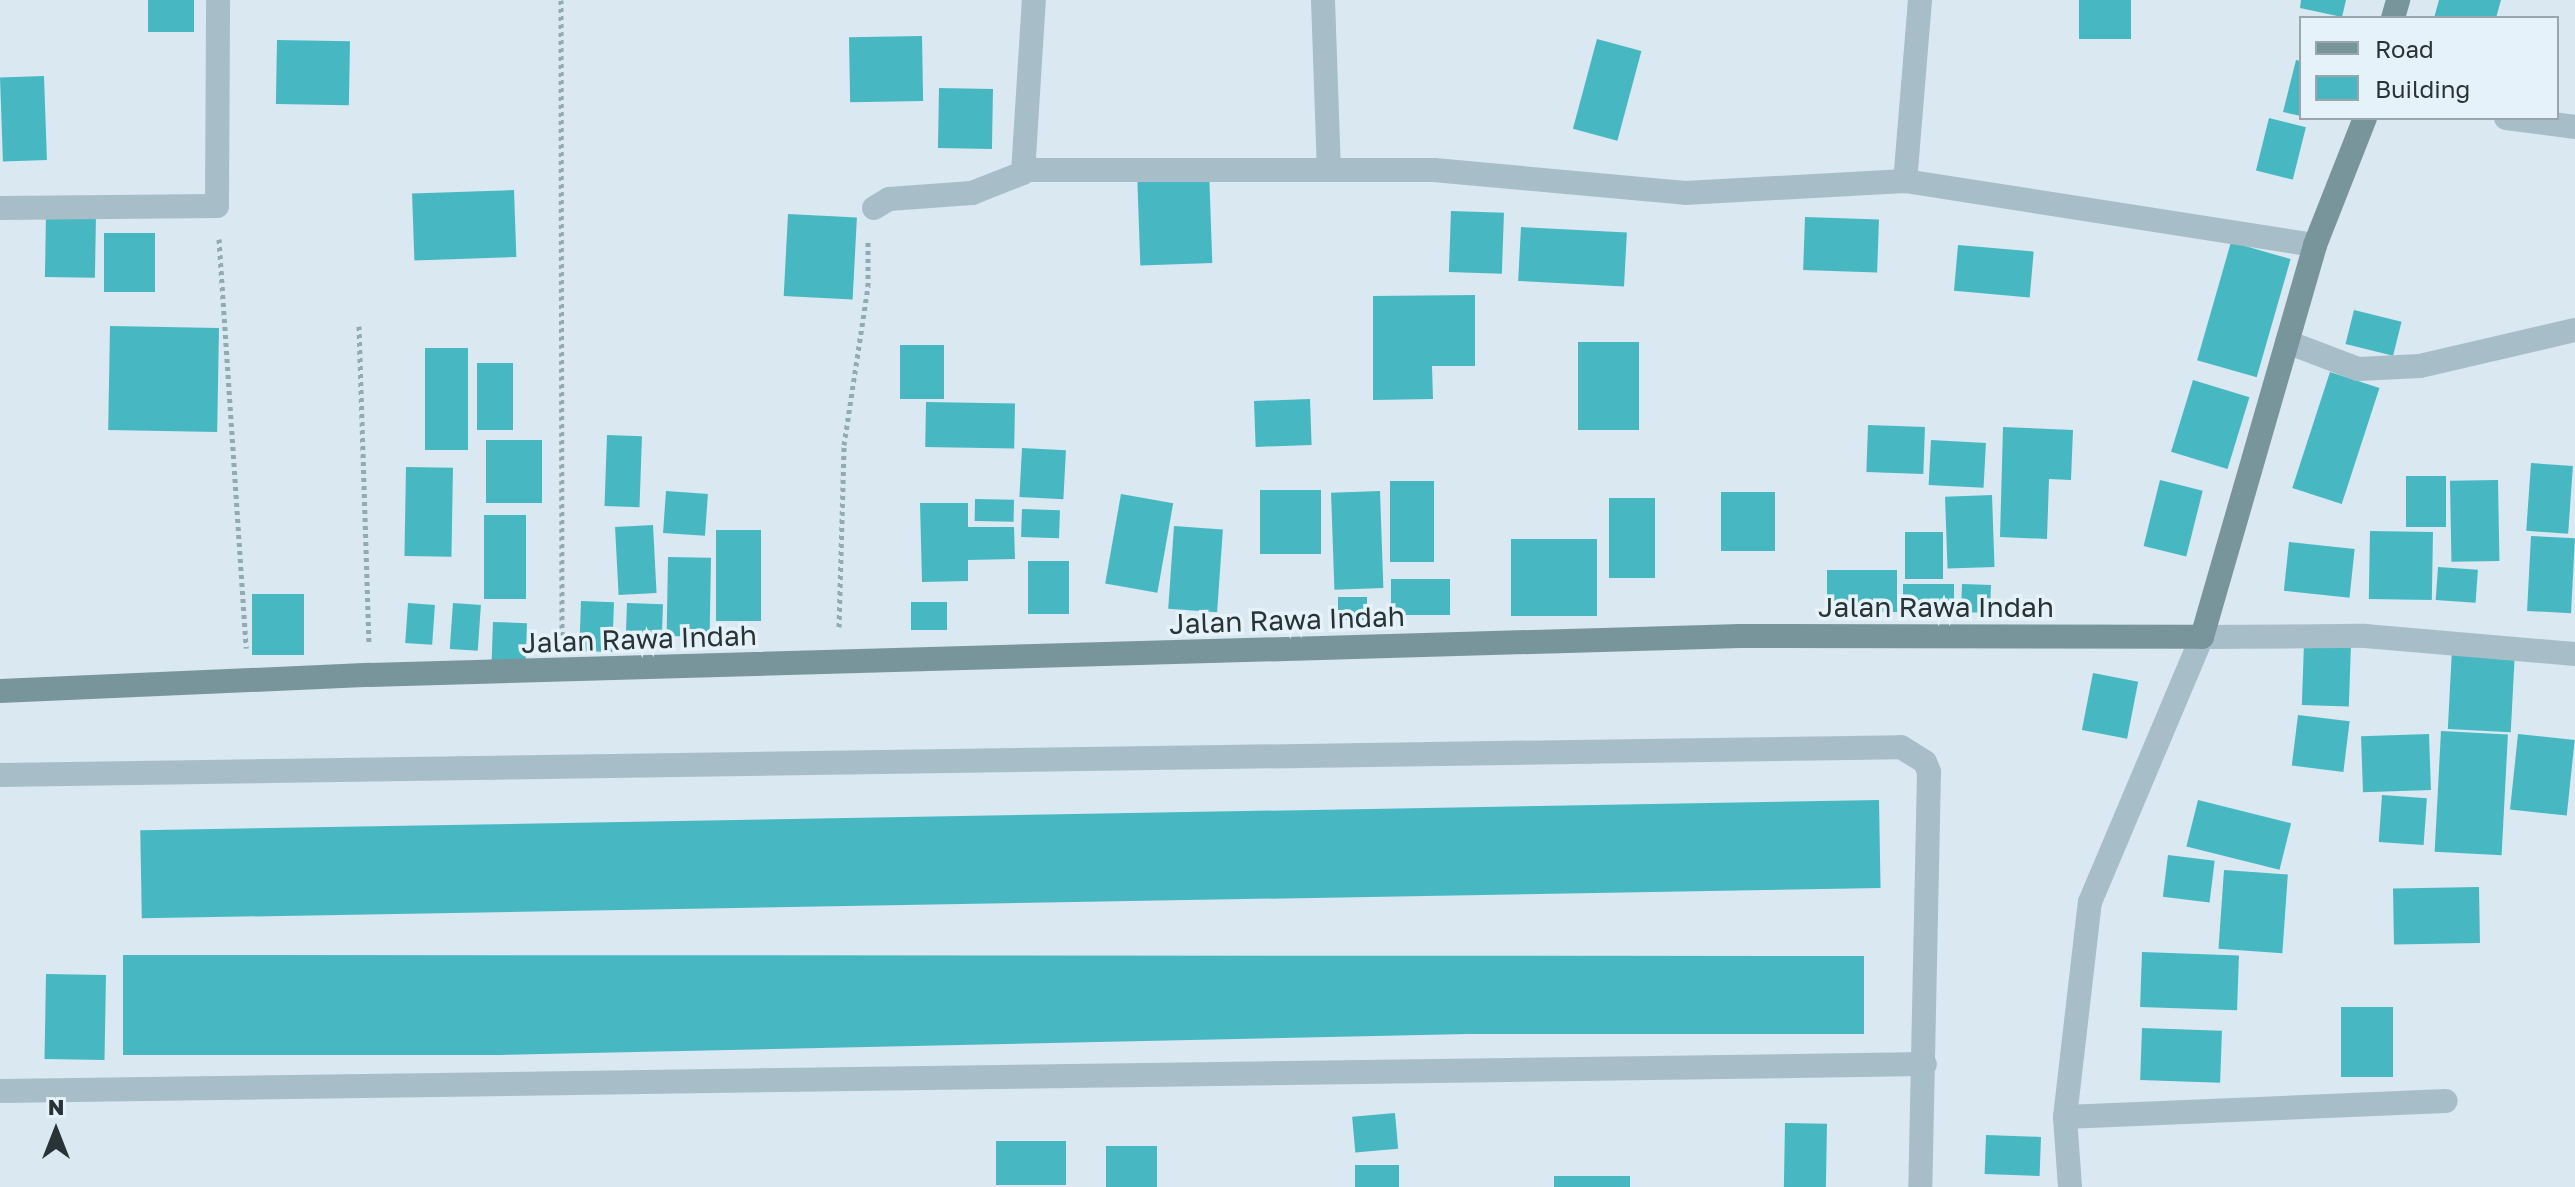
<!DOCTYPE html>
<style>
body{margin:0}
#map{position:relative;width:2575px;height:1187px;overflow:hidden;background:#dae8f1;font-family:"Golos Text",sans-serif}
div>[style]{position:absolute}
.building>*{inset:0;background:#47b8c2;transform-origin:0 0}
.path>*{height:5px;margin-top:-2.5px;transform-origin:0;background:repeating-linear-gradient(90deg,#91abb4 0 4px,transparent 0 8px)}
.street>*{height:24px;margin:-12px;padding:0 12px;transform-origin:12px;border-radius:12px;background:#a7bec8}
.secondary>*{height:24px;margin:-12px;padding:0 12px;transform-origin:12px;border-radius:12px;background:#78959c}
span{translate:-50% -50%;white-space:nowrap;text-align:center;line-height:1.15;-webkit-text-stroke:7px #e6f2f9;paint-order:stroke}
.street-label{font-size:28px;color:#273335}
.legend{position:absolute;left:2299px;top:16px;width:260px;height:104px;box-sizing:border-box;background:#e6f2f9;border:2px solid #9aa6ab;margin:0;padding:10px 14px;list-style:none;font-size:24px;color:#273335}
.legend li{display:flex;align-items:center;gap:16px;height:40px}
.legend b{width:40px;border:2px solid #9aa6ab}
.north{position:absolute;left:16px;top:1091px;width:80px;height:80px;-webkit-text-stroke:6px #e6f2f9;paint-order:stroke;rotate:0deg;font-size:22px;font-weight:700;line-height:32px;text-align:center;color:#273335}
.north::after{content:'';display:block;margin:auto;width:28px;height:36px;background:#273335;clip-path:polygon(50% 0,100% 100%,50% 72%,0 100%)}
</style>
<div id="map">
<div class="building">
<i style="left:148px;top:0;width:46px;height:32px"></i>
<i style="left:2079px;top:0;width:52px;height:39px"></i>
<i style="clip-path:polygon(2301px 0,2346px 0,2342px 17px,2300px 8px)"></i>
<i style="clip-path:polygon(2439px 0,2501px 0,2496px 18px,2434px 18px)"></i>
<i style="left:922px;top:36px;width:65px;height:73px;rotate:89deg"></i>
<i style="left:1597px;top:39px;width:46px;height:93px;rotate:15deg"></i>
<i style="left:277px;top:40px;width:73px;height:64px;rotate:1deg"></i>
<i style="clip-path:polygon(2296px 60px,2301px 61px,2301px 116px,2283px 112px)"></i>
<i style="left:44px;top:76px;width:84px;height:44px;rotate:88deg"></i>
<i style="left:939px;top:88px;width:54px;height:60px;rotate:1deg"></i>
<i style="left:2269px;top:118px;width:38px;height:54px;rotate:14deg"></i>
<i style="left:1209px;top:169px;width:94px;height:72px;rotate:88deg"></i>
<i style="left:514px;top:190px;width:67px;height:102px;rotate:88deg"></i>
<i style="left:1451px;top:211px;width:53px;height:61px;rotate:2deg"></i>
<i style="left:46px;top:214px;width:50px;height:63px;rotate:1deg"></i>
<i style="left:788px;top:214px;width:69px;height:82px;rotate:3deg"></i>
<i style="left:1805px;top:217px;width:74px;height:53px;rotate:2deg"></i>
<i style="left:1521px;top:227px;width:106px;height:54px;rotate:3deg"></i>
<i style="left:155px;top:233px;width:59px;height:51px;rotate:90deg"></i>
<i style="left:2231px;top:242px;width:62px;height:123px;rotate:16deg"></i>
<i style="left:1958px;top:245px;width:76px;height:46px;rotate:5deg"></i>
<i style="clip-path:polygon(1475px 295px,1475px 366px,1432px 366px,1433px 399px,1373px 400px,1373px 296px)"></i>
<i style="left:2354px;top:310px;width:49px;height:35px;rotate:14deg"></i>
<i style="left:110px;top:326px;width:109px;height:104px;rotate:1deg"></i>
<i style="left:1578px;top:342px;width:61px;height:88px"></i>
<i style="left:900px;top:345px;width:44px;height:54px"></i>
<i style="left:425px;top:348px;width:43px;height:102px"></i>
<i style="left:477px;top:363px;width:36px;height:67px"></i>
<i style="left:2330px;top:372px;width:52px;height:122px;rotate:18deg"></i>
<i style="left:2193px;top:380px;width:59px;height:75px;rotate:17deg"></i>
<i style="left:1310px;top:399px;width:46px;height:56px;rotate:88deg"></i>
<i style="left:926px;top:402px;width:89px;height:45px;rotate:1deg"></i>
<i style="left:1868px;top:425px;width:57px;height:47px;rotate:2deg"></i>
<i style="clip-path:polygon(2003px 427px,2073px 430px,2071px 480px,2049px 479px,2047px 539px,2000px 537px)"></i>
<i style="left:607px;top:435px;width:35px;height:71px;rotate:2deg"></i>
<i style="left:486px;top:440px;width:56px;height:63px"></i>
<i style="left:1931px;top:440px;width:55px;height:45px;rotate:3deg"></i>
<i style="left:1022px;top:448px;width:44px;height:49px;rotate:3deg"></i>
<i style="left:2531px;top:463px;width:42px;height:68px;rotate:4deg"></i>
<i style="left:406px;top:467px;width:47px;height:89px;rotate:1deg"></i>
<i style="left:2406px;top:476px;width:40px;height:51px"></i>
<i style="left:2160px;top:480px;width:44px;height:68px;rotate:14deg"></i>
<i style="left:2498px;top:480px;width:81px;height:48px;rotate:89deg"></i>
<i style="left:1434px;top:481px;width:81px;height:44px;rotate:90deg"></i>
<i style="left:1321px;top:490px;width:64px;height:61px;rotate:90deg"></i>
<i style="left:666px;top:491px;width:42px;height:42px;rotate:4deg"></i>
<i style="left:1380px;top:491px;width:97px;height:49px;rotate:88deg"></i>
<i style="left:1721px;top:492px;width:54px;height:59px"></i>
<i style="left:1121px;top:494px;width:53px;height:91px;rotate:10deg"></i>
<i style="left:1992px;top:495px;width:72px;height:47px;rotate:88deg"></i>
<i style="left:1609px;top:498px;width:46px;height:80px"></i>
<i style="left:975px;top:499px;width:39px;height:22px;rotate:1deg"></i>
<i style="clip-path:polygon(920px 503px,968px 503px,968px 527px,1014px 527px,1015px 559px,968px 560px,968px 581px,922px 582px)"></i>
<i style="left:1022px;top:509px;width:38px;height:28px;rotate:2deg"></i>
<i style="left:484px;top:515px;width:42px;height:84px"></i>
<i style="left:653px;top:525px;width:68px;height:38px;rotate:87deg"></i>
<i style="left:1174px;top:526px;width:49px;height:83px;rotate:4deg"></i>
<i style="left:716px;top:530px;width:45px;height:91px"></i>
<i style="left:2370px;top:531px;width:63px;height:68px;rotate:1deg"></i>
<i style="left:1905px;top:532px;width:38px;height:47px"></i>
<i style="left:2531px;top:536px;width:44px;height:75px;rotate:3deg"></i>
<i style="left:1511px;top:539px;width:86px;height:77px"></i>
<i style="left:2289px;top:542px;width:66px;height:49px;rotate:6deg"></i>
<i style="left:668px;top:557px;width:43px;height:79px;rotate:1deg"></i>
<i style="left:1028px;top:561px;width:41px;height:53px"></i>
<i style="left:2438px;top:567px;width:40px;height:33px;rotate:4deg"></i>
<i style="left:1827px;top:570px;width:70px;height:42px"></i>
<i style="left:1450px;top:579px;width:36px;height:59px;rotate:90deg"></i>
<i style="left:1903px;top:584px;width:51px;height:29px"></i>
<i style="left:1962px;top:584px;width:29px;height:28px;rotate:2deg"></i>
<i style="left:252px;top:594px;width:52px;height:61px"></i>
<i style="left:1338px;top:597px;width:29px;height:23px"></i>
<i style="left:581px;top:601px;width:33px;height:50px;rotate:2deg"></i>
<i style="left:911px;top:602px;width:36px;height:28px"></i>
<i style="left:408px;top:603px;width:27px;height:40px;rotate:4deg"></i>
<i style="left:453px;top:603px;width:28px;height:46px;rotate:4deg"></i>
<i style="left:627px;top:603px;width:36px;height:36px;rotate:2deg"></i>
<i style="left:493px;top:622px;width:34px;height:38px;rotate:2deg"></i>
<i style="left:2304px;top:643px;width:47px;height:62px;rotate:2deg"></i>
<i style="left:2452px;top:649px;width:63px;height:80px;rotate:3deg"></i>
<i style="left:2093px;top:673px;width:46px;height:58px;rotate:11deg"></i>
<i style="left:2298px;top:715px;width:52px;height:51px;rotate:7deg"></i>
<i style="left:2441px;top:731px;width:67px;height:121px;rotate:3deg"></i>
<i style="left:2429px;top:734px;width:56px;height:68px;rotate:88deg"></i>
<i style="left:2518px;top:734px;width:57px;height:76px;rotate:6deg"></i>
<i style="left:2382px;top:795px;width:45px;height:47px;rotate:4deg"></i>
<i style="left:1879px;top:800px;width:88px;height:1739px;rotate:89deg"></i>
<i style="left:2198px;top:800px;width:96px;height:48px;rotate:14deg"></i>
<i style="left:2168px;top:855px;width:47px;height:42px;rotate:7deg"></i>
<i style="left:2224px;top:870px;width:64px;height:79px;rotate:4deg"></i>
<i style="left:2479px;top:887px;width:56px;height:86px;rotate:89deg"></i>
<i style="left:2142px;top:952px;width:97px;height:55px;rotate:2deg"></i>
<i style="clip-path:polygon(123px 955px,1864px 956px,1864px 1034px,1468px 1034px,498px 1055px,123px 1055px)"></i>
<i style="left:46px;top:974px;width:60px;height:85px;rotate:1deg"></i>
<i style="left:2341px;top:1007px;width:52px;height:70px"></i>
<i style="left:2142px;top:1028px;width:80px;height:52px;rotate:2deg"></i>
<i style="left:1395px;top:1113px;width:36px;height:43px;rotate:85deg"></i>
<i style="left:1785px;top:1123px;width:42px;height:64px;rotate:1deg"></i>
<i style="left:1986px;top:1135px;width:55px;height:39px;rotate:2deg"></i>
<i style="left:996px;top:1141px;width:70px;height:44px"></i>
<i style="left:1106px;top:1146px;width:51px;height:41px"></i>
<i style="left:1355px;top:1165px;width:44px;height:22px"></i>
<i style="left:1554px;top:1176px;width:76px;height:11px"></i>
</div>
<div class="path">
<i style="left:561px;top:0;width:635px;rotate:89.91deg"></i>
<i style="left:219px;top:239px;width:410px;rotate:86.2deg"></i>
<i style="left:359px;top:326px;width:316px;rotate:88.2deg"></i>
<i style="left:839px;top:627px;width:182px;rotate:-88.4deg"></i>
<i style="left:844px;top:445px;width:161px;rotate:-81.4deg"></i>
<i style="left:868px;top:286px;width:44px;rotate:-90deg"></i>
</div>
<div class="street">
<i style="left:1323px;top:0;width:168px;rotate:88deg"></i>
<i style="left:1920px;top:0;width:182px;rotate:94.7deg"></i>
<i style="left:1905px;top:181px;width:415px;rotate:8.9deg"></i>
<i style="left:2506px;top:118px;width:70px;rotate:7.4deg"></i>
<i style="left:1023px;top:170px;width:411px"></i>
<i style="left:1434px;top:170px;width:252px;rotate:5.2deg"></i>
<i style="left:1685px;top:193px;width:220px;rotate:-3.1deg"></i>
<i style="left:0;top:208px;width:217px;rotate:-0.5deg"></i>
<i style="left:217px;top:206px;width:206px;rotate:-89.7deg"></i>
<i style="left:874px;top:208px;width:17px;rotate:-31deg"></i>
<i style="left:889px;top:199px;width:83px;rotate:-4.1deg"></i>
<i style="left:972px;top:193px;width:55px;rotate:-21.4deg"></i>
<i style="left:1023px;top:173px;width:173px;rotate:-86.4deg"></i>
<i style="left:2287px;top:342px;width:76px;rotate:20.8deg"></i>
<i style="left:2358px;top:369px;width:62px;rotate:-2.8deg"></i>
<i style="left:2420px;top:366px;width:159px;rotate:-13.1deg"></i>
<i style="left:0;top:775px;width:1901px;rotate:-0.84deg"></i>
<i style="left:1901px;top:747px;width:28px;rotate:32deg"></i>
<i style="left:1925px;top:762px;width:11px;rotate:68deg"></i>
<i style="left:1929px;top:772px;width:415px;rotate:91.2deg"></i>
<i style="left:0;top:1091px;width:1925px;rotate:-0.8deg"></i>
<i style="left:2065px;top:1117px;width:381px;rotate:-2.4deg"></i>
<i style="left:2070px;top:1187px;width:70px;rotate:-94.1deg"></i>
<i style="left:2065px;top:1117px;width:216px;rotate:-83.4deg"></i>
<i style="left:2090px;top:902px;width:288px;rotate:-67.1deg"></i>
<i style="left:2202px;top:637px;width:163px;rotate:-0.4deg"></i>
<i style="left:2365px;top:636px;width:211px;rotate:4.9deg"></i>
</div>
<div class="secondary">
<i style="left:2393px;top:18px;width:19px;rotate:-74deg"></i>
<i style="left:0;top:691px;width:370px;rotate:-2.5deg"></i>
<i style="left:370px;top:675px;width:1371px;rotate:-1.63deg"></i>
<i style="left:1740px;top:636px;width:462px;rotate:0.1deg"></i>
<i style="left:2202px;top:637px;width:408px;rotate:-73.9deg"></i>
<i style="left:2315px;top:245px;width:136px;rotate:-68.5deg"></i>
</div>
<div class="street-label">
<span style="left:1936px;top:607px">Jalan Rawa Indah</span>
<span style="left:1287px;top:620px;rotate:-2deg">Jalan Rawa Indah</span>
<span style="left:639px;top:639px;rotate:-2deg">Jalan Rawa Indah</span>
</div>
<ul class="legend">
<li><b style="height:10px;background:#78959c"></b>Road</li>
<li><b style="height:22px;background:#47b8c2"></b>Building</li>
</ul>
<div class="north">N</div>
</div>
